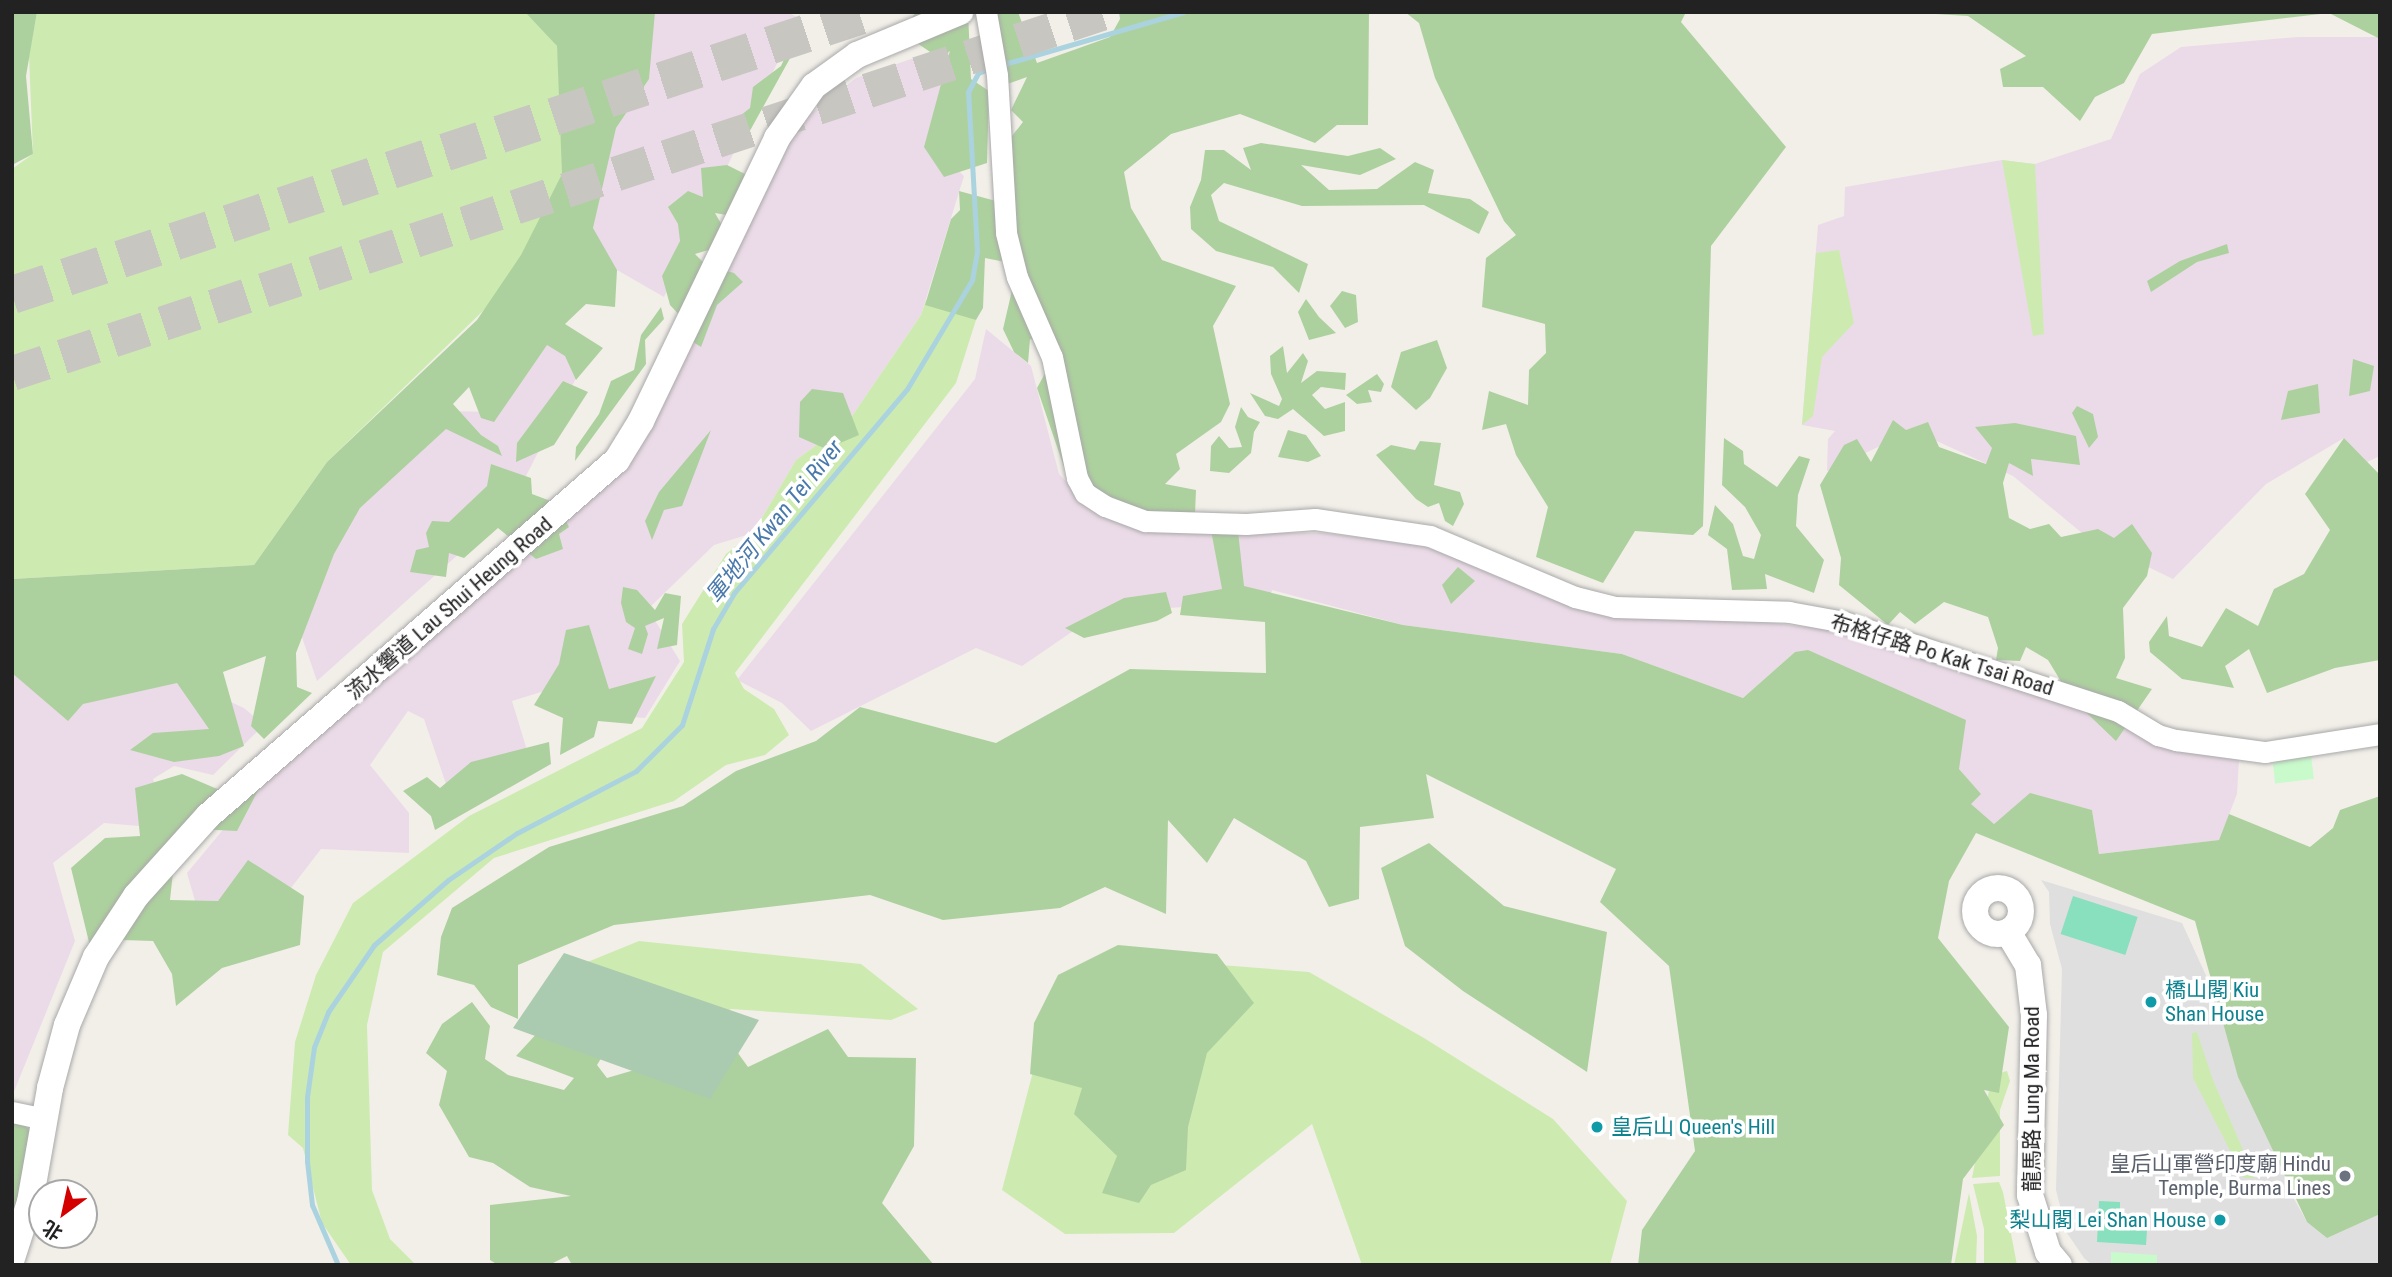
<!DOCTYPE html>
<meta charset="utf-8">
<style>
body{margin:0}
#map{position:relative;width:2392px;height:1277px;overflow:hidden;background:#f2efe9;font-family:"Roboto Condensed","Noto Sans SC",sans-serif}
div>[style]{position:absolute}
.residential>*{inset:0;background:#e0dfdf}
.industrial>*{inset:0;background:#ebdbe8}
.grass>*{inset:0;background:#cdebb0}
.forest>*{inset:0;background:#add19e}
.cemetery>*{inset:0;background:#aacbaf}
.park>*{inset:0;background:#c8facc;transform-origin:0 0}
.pitch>*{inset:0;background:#88e0be;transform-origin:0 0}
.stream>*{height:5px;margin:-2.5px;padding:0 2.5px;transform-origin:2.5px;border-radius:2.5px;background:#aad3df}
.trunk-tunnel>*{height:35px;margin-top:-17.5px;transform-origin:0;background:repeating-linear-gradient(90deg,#c8c6c1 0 35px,transparent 0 53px)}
.motorway-tunnel>*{height:38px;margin-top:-19px;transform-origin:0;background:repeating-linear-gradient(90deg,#c8c6c1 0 38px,transparent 0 57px)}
.roads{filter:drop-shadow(0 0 2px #a9a9a9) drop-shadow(0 0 2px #a9a9a9)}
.minor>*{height:21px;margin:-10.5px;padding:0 10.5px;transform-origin:10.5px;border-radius:10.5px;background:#fff}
.tertiary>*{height:26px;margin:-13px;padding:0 13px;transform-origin:13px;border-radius:13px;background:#fff}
.tertiary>.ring{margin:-13px;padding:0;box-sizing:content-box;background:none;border:26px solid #fff;border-radius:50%}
.dots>*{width:19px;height:19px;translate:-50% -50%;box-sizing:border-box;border:4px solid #fff;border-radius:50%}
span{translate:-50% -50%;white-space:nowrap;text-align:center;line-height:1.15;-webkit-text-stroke:7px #fff;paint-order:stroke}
.street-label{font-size:21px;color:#222}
.culture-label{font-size:21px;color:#0d838f}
.left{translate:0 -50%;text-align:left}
.right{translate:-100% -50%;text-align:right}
.worship-label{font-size:21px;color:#5b616d}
.water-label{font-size:23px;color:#4a7aab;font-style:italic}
.frame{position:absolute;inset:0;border:14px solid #222;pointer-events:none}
.north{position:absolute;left:28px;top:1179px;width:70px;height:70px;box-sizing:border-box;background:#fff;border:2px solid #a7a7a7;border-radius:50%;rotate:213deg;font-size:19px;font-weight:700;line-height:28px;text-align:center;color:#222}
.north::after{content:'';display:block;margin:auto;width:24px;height:32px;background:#d40000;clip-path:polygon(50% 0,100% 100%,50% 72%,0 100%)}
</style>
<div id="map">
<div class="residential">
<i style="clip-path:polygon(2041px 880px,2182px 923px,2257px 1087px,2293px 1197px,2307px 1222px,2380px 1212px,2380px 1265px,2092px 1265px,2084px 1258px,2067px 1233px,2056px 1190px,2062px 969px,2050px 924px,2049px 892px)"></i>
</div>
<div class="industrial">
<i style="clip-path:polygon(643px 12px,787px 12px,799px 18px,664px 297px,617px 270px,581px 237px)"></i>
<i style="clip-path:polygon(2298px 37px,2380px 37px,2380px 456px,2367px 462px,2344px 438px,2266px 484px,2173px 579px,2088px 538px,2013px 476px,1928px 437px,1878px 447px,1827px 471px,1828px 439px,1835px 431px,1802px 425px,1818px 225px,1844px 216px,1845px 187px,2002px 160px,2035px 164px,2111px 139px,2140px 74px,2181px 47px)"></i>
<i style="clip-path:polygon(966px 40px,938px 152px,964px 176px,921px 315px,848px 422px,796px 460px,753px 533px,714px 545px,648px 609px,680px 661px,645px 718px,607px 715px,570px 683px,512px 701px,533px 770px,446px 784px,424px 719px,408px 711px,370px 765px,409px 813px,409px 853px,321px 849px,264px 923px,202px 925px,187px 873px,255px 791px,635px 450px,783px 136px,856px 78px)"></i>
<i style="clip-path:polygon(546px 329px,589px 353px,509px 509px,317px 681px,295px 617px,336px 523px,446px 411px,496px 412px)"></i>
<i style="clip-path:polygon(986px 329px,1031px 366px,1059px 474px,1087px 504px,1157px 532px,1322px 533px,1417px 544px,1619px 615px,1716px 616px,1831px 630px,2239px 760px,2237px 794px,2219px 840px,2099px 854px,2092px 810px,2030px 794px,1994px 824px,1970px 804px,1980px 794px,1959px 769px,1795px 652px,1743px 698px,1622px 654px,1403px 625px,1272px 590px,1269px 602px,1101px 612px,1022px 666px,976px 648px,811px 731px,782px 703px,737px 680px,975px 379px)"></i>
<i style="clip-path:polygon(12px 602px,244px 708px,264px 725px,213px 775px,174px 766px,153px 779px,160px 797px,151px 827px,104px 823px,53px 863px,75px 941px,13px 1094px)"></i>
</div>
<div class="grass">
<i style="clip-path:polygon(37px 12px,533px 12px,557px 46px,571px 193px,546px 250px,327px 462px,254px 565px,12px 579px,12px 169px,33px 154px,29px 56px)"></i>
<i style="clip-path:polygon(2002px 160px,2035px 164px,2044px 334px,2033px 336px)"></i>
<i style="clip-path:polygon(1839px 250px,1854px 323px,1822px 357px,1813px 416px,1802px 425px,1816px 253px)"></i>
<i style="clip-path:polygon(926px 300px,976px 320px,956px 383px,735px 673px,744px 689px,774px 709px,789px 735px,765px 755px,726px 765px,674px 801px,494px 858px,383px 952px,367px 1025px,372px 1190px,390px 1239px,416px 1265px,351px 1265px,322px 1223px,303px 1148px,288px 1135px,295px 1042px,316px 975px,353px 903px,469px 816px,642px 728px,684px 662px,682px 624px,726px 554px,753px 533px,796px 460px,848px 422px,921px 315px)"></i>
<i style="clip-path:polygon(639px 941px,861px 964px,918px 1009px,891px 1020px,731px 1009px,674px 1036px,585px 963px)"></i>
<i style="clip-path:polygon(1105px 956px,1309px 972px,1424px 1038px,1553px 1119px,1627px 1201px,1610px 1265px,1362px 1265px,1312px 1124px,1174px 1233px,1065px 1234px,1002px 1190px,1051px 1003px)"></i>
<i style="clip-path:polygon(2197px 1032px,2213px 1080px,2255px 1178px,2244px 1178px,2193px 1078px,2192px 1033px)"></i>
<i style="clip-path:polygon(2007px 1071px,2010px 1081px,2000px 1110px,2000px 1176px,1972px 1178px,1992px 1075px)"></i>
<i style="clip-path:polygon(1999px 1182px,2003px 1192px,2017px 1265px,1984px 1265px,1984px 1229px,1973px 1184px)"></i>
<i style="clip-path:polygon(1969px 1193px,1977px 1236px,1976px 1265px,1954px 1265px)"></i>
</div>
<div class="forest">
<i style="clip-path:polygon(12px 12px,37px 12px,26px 76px,33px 154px,12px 165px)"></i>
<i style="clip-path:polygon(525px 12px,655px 12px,649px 79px,616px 128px,593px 228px,617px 270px,615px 307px,586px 304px,565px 324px,603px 348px,576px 380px,565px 356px,547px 345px,494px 422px,481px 418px,469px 387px,453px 404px,481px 435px,498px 446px,502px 456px,446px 429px,360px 508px,334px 554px,296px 653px,297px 687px,312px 693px,264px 739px,251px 726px,266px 656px,223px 672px,244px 746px,219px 756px,174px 762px,130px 750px,153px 733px,209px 729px,177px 683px,83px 704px,68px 721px,12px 673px,12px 579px,254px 565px,327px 462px,477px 320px,521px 255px,562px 174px,557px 46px)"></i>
<i style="clip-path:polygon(916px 12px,968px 12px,971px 79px,989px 91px,987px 163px,944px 177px,924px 147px,950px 51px,939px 58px,914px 41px,906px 26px)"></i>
<i style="clip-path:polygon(993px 12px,1018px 12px,1037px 63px,1110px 37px,1120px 19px,1119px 12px,1369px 12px,1368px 125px,1337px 125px,1315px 143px,1240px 114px,1171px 134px,1124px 172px,1131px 208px,1162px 260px,1236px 286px,1213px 326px,1230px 404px,1221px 422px,1176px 454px,1180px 469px,1165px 484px,1196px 490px,1195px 514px,1152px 529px,1066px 473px,1037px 388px,1060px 346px,1030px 339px,1028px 363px,1014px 352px,1003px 329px,1013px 286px,1005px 262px,985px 258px,983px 308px,976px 320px,925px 305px,951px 219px,960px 210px,959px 191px,996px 201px,1001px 150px,1023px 122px,1011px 110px,1027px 77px,999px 87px)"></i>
<i style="clip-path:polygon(1405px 12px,1686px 12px,1681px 22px,1786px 147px,1711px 246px,1703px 526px,1693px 535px,1635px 531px,1603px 583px,1536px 557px,1548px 507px,1516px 455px,1506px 424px,1482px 430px,1489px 391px,1528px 405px,1529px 370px,1546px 353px,1545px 324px,1482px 307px,1486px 258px,1516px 235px,1504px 221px,1435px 78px,1419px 23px)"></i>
<i style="clip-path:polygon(1903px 12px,2380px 12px,2380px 39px,2329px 13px,2152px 34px,2124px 83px,2095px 97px,2080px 121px,2043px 87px,2003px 87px,2000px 69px,2026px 56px,1968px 16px)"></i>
<i style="clip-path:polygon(799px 42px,741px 147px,733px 143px,740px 116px,750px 108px,753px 87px,781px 66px,788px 51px)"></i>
<i style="clip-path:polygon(1261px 143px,1348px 156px,1380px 148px,1396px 159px,1360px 175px,1301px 165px,1329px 190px,1377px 189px,1415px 162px,1434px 170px,1428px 193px,1470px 199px,1489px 212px,1479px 234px,1424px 205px,1302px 206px,1224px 183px,1211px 195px,1219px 221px,1308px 264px,1299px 293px,1273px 267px,1216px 251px,1191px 229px,1190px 207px,1201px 180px,1205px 150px,1224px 150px,1251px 170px,1243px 148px)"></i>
<i style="clip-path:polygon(727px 165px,749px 176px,732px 216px,715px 213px,723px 227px,712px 249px,695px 254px,706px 265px,734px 273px,743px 282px,717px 305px,701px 347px,679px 333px,684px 320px,670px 305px,662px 276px,680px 241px,678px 224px,668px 207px,688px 191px,703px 197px,701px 168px)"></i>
<i style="clip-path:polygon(2227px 244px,2229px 253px,2197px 262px,2151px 292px,2147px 281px,2180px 261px)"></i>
<i style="clip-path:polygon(1342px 291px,1356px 295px,1358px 322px,1345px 328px,1330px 306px)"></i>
<i style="clip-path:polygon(1306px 299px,1319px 317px,1336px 333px,1309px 340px,1298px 312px)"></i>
<i style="clip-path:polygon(661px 307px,664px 319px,645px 340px,646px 364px,575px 461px,576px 447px,599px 414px,611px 381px,634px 370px,641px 335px)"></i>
<i style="clip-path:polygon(1437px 340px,1447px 368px,1430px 398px,1416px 410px,1391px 387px,1401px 352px)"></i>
<i style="clip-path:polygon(1283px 346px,1287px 373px,1303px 353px,1308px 361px,1301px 383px,1317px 371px,1346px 373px,1345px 390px,1321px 387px,1312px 395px,1325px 409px,1345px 402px,1345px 431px,1324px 436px,1293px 409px,1278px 419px,1265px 416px,1250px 393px,1279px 406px,1282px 399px,1271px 374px,1270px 356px)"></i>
<i style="clip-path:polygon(2353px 359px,2374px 366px,2370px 391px,2349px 396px)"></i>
<i style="clip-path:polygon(1377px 374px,1384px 384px,1381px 392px,1368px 390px,1372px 402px,1357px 404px,1346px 395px)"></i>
<i style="clip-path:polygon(563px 381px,588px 392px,554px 445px,516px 462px,517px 443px)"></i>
<i style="clip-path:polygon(2318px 384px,2320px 413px,2281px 420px,2288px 391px)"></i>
<i style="clip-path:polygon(812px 389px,843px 393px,859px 435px,826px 449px,799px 437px,800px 402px)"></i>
<i style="clip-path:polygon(2077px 406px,2093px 414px,2098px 437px,2089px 448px,2072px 413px)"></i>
<i style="clip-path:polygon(1241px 407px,1248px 417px,1260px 422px,1254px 432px,1251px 453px,1229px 473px,1210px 471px,1211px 446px,1219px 436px,1229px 448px,1242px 447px,1235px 427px)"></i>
<i style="clip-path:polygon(1893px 420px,1906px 430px,1928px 422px,1939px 447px,1986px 464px,1992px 448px,1975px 427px,2015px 423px,2076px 436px,2080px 465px,2031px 459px,2033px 476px,2009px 463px,2003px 483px,2009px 518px,2030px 529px,2049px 524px,2061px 537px,2098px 529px,2114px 538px,2132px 524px,2152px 553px,2147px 576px,2123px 608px,2125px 658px,2116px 678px,2152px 689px,2116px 741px,2071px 698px,2048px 660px,2026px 647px,2020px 661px,1996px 660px,1998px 648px,1988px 617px,1944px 602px,1915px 624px,1900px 612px,1888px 625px,1839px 585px,1841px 558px,1820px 485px,1844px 445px,1857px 439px,1871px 462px)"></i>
<i style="clip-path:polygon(711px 430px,682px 506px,664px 510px,652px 540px,645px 521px,659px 492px)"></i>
<i style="clip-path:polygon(1288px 430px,1306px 435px,1321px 456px,1308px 462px,1278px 457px)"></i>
<i style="clip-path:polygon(1724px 438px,1743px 451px,1744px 464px,1777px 487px,1799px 456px,1810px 459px,1798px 495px,1796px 526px,1824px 560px,1814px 593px,1765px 574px,1767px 589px,1732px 590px,1727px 549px,1708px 535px,1715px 505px,1733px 524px,1743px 556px,1754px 559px,1761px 535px,1745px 507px,1722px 485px)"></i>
<i style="clip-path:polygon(2344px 438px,2380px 475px,2380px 660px,2335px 668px,2267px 693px,2249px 649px,2225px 666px,2234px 688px,2182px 679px,2150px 652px,2149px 642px,2167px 616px,2169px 636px,2202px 647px,2226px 608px,2258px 626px,2274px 589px,2304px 574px,2330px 530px,2305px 494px)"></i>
<i style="clip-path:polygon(1420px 441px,1441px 443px,1434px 485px,1460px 492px,1464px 504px,1453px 526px,1445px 521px,1439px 503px,1428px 507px,1416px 499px,1376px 455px,1391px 445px,1415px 450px)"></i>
<i style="clip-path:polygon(491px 464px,531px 478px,532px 494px,556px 503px,569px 527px,559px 534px,563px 549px,536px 559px,498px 528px,464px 558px,449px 553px,446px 577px,410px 572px,416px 550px,429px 547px,426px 533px,432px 521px,449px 522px,487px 486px)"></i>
<i style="clip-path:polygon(1210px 525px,1238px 531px,1244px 586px,1403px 625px,1622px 654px,1743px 698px,1795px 652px,1808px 650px,1966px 720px,1959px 769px,1981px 794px,1971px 804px,1994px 824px,2030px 793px,2092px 810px,2099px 854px,2219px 840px,2229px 814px,2310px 847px,2333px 828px,2340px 810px,2380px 796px,2380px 1214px,2327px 1238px,2307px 1222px,2238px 1077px,2195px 921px,1976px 833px,1949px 881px,1938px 938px,2009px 1027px,1999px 1093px,1984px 1090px,2004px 1125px,1963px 1179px,1951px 1265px,1638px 1265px,1642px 1230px,1695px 1151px,1669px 966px,1600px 902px,1616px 869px,1426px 774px,1434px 818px,1360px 827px,1359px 899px,1329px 907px,1306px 861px,1234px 818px,1207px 863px,1168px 820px,1166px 914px,1105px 887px,1060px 908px,943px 920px,870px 895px,614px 925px,518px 965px,518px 1019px,491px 1007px,474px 985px,437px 975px,441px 937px,452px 908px,549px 847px,683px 806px,736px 771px,816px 741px,860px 707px,996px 743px,1130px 669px,1266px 673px,1265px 622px,1180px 615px,1183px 596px,1222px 589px)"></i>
<i style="clip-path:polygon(1458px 567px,1475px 581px,1451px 604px,1442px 585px)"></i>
<i style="clip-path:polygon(623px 587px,637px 590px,655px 610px,665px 593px,681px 596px,677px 645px,657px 649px,664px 618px,645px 626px,648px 634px,642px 654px,628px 649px,635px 628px,626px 622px,621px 603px)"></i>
<i style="clip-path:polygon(1166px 592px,1172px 613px,1157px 621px,1084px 638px,1065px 628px,1124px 598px)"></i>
<i style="clip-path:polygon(589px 625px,609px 689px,656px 676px,632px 724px,598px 721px,594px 737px,560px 755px,563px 718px,534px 705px,559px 664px,566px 630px)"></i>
<i style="clip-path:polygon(549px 742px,551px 764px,435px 830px,431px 816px,403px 791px,427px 777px,440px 788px,471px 762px)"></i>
<i style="clip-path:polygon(276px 756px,237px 831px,196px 829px,174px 863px,170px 900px,218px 901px,248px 860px,304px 896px,300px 945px,222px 968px,176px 1006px,172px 974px,153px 941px,122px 940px,95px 967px,71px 868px,105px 838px,140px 836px,135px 788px,182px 774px,229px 794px)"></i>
<i style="clip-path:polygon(1429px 843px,1504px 906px,1607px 932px,1587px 1072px,1463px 991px,1405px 946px,1381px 868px)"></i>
<i style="clip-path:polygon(1118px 945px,1217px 954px,1254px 1003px,1207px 1053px,1188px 1127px,1186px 1170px,1151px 1185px,1139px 1203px,1102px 1193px,1117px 1156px,1074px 1114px,1082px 1088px,1030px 1074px,1034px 1023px,1058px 975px)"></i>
<i style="clip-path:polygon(472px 1002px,490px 1026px,485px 1059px,508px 1075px,564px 1090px,574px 1078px,516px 1056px,553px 1016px,616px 1034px,597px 1065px,607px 1078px,730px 1042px,748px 1067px,828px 1029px,848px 1057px,916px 1058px,914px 1146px,882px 1203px,934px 1265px,572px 1265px,567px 1256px,549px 1265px,498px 1265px,490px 1260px,490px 1205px,571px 1196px,530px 1187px,493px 1163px,469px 1157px,439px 1105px,447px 1071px,426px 1053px,442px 1024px)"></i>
<i style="clip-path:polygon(12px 1117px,32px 1131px,12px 1248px)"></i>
</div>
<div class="cemetery">
<i style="clip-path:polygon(564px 953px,759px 1020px,710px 1099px,513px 1028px)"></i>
</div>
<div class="park">
<i style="left:2311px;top:755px;width:24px;height:39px;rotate:83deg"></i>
<i style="clip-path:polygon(2111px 1252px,2157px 1255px,2157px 1265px,2111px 1265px)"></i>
</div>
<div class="pitch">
<i style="left:2073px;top:896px;width:68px;height:40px;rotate:18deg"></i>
<i style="clip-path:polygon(2099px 1201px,2120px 1202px,2120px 1215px,2148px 1216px,2146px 1245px,2097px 1242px)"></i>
</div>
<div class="stream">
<i style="left:1001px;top:65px;width:190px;rotate:-16.2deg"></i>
<i style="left:338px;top:1265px;width:65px;rotate:-113.4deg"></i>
<i style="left:312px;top:1205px;width:44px;rotate:-96.5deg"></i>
<i style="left:307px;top:1161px;width:64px;rotate:-90deg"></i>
<i style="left:307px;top:1097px;width:50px;rotate:-82deg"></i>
<i style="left:314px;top:1047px;width:38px;rotate:-68deg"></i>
<i style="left:328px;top:1012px;width:81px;rotate:-55.5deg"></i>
<i style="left:374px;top:945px;width:98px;rotate:-41.3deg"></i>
<i style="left:448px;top:880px;width:83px;rotate:-34.3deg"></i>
<i style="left:517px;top:833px;width:134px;rotate:-27.5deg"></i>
<i style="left:636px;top:771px;width:65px;rotate:-45deg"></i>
<i style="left:682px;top:725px;width:101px;rotate:-72.1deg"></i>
<i style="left:713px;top:629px;width:42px;rotate:-59.7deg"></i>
<i style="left:734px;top:593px;width:267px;rotate:-49.7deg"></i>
<i style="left:907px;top:389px;width:127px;rotate:-59.2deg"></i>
<i style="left:972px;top:280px;width:29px;rotate:-80deg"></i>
<i style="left:977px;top:251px;width:159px;rotate:-93.2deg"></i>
<i style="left:968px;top:92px;width:21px;rotate:-62deg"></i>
<i style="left:978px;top:73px;width:14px;rotate:-21deg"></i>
</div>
<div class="trunk-tunnel">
<i style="left:12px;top:373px;width:1151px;rotate:-18.28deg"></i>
</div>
<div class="motorway-tunnel">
<i style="left:12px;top:295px;width:904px;rotate:-18.23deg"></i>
</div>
<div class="roads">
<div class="minor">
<i style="left:986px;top:12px;width:64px;rotate:80.1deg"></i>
<i style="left:997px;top:75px;width:158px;rotate:86.7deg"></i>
<i style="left:1006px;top:233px;width:45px;rotate:76deg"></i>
<i style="left:1017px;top:277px;width:87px;rotate:66.4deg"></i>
<i style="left:1052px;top:357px;width:124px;rotate:78.3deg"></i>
<i style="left:1077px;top:478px;width:17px;rotate:62deg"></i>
<i style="left:1085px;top:493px;width:24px;rotate:33deg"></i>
<i style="left:1105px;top:506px;width:43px;rotate:20.6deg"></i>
<i style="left:1145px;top:521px;width:101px;rotate:1.7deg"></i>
<i style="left:1246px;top:524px;width:69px;rotate:-4.1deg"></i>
<i style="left:1315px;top:519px;width:116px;rotate:8.4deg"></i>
<i style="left:1430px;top:536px;width:157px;rotate:22.8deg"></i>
<i style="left:1575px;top:597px;width:41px;rotate:14deg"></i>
<i style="left:1615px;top:607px;width:174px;rotate:1.6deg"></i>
<i style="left:1789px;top:612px;width:56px;rotate:10.3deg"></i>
<i style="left:1844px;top:622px;width:288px;rotate:18deg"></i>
<i style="left:2118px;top:711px;width:47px;rotate:31deg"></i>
<i style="left:2158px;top:735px;width:19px;rotate:16deg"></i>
<i style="left:2176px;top:740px;width:90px;rotate:7.7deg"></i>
<i style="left:2265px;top:752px;width:116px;rotate:-8.9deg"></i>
<i style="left:12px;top:1112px;width:33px;rotate:12deg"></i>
</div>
<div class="tertiary">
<i class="ring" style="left:1975px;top:888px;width:20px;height:20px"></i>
<i style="left:2008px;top:932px;width:39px;rotate:59deg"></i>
<i style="left:2028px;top:965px;width:50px;rotate:83.2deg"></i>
<i style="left:2034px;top:1015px;width:180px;rotate:91.3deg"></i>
<i style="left:2030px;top:1195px;width:60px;rotate:72.5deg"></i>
<i style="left:2048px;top:1252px;width:17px;rotate:50deg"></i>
<i style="left:12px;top:1258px;width:59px;rotate:-72.2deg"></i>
<i style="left:30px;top:1202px;width:116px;rotate:-80deg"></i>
<i style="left:50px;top:1088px;width:65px;rotate:-74.9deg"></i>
<i style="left:67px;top:1025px;width:74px;rotate:-66.9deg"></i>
<i style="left:96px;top:957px;width:73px;rotate:-56.7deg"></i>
<i style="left:136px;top:896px;width:108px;rotate:-48deg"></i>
<i style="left:208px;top:816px;width:542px;rotate:-41.04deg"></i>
<i style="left:617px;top:460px;width:46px;rotate:-58.4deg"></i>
<i style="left:641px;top:421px;width:314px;rotate:-64.3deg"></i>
<i style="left:777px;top:138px;width:64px;rotate:-54.6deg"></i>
<i style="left:814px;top:86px;width:53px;rotate:-35.8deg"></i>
<i style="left:857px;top:55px;width:112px;rotate:-22.7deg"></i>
</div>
</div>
<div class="dots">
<i style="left:2151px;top:1002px;background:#0f9aa8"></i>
<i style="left:1597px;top:1127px;background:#0f9aa8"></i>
<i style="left:2345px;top:1176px;background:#6b7280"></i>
<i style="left:2220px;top:1220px;background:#0f9aa8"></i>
</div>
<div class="street-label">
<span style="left:449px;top:608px;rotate:-41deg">流水響道 Lau Shui Heung Road</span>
<span style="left:1942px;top:655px;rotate:17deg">布格仔路 Po Kak Tsai Road</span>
<span style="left:2032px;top:1099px;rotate:-90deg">龍馬路 Lung Ma Road</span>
</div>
<div class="culture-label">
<span class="left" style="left:2165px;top:1002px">橋山閣 Kiu<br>Shan House</span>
<span class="left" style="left:1611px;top:1127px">皇后山 Queen's Hill</span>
<span class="right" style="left:2206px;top:1220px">梨山閣 Lei Shan House</span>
</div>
<div class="worship-label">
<span class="right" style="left:2331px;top:1176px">皇后山軍營印度廟 Hindu<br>Temple, Burma Lines</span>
</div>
<div class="water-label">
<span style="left:775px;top:522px;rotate:-51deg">軍地河 Kwan Tei River</span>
</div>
<div class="frame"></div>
<div class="north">北</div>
</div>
